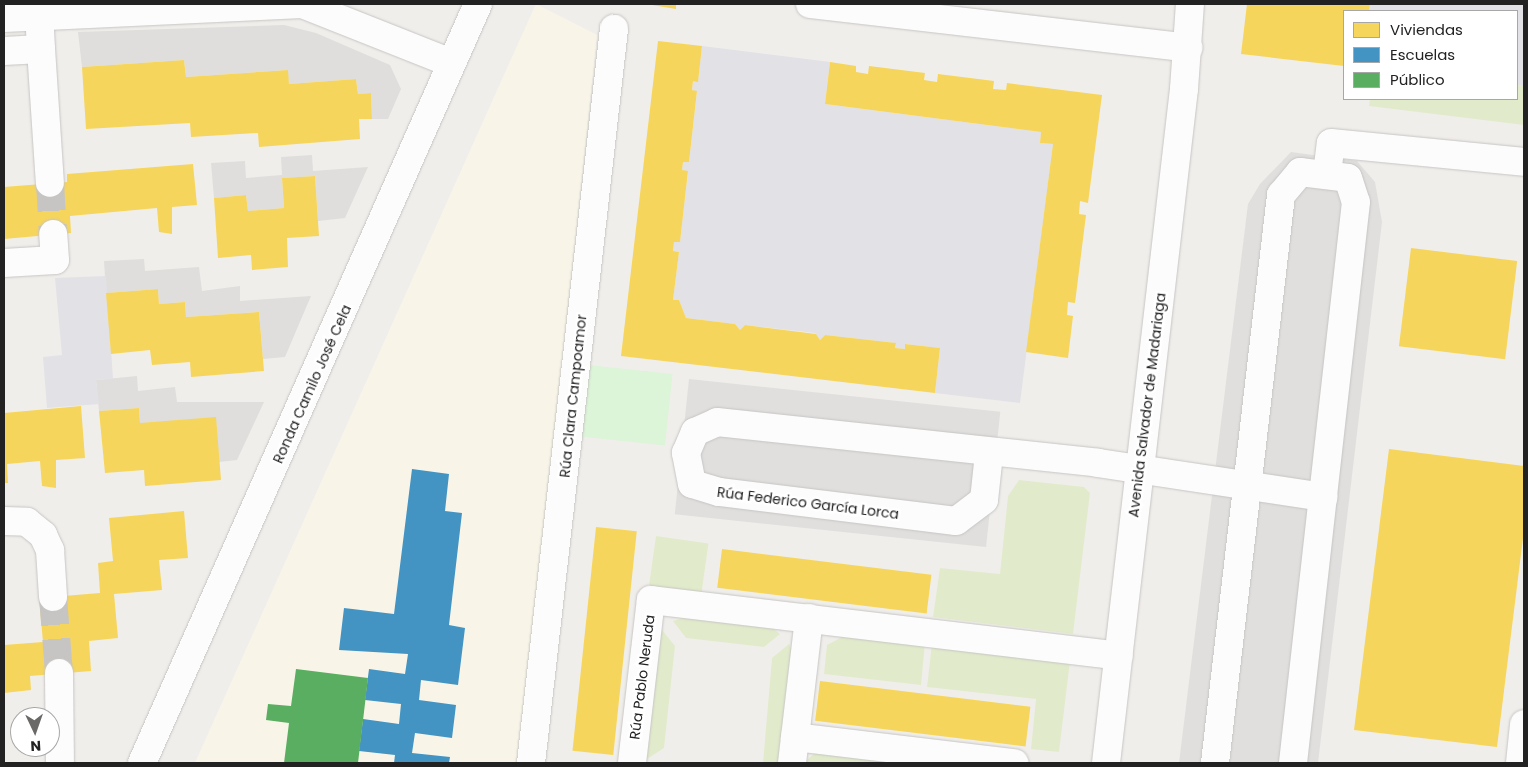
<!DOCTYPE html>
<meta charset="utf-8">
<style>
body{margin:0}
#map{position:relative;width:1528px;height:767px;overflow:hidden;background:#f0eeeb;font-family:Poppins,sans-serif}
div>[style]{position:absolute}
.residential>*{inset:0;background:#dfdedc}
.education>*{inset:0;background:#f8f5e8}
.grass>*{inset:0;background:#e1ebcb;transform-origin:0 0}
.park>*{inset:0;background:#dcf4d8;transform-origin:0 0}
.parking>*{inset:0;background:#e0dfde;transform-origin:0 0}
.plaza>*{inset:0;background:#e2e1e5}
.homes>*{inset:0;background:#f6d55c;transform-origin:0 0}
.schools>*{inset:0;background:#4393c3}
.public>*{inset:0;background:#5aae61}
.minor-tunnel>*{height:28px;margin-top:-14px;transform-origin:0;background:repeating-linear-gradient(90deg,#c7c5c3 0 28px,transparent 0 42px)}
.roads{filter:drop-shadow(0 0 1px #c6c5c3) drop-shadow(0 0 1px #c6c5c3)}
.pedestrian>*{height:28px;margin:-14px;padding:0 14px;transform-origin:14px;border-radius:14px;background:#fdfcfc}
.minor>*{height:28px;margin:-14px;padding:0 14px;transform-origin:14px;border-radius:14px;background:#fdfcfc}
span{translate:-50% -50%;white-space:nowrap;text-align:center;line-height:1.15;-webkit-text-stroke:5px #fff;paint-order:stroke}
.street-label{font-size:14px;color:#222}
.frame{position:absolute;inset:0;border:5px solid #222;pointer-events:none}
.legend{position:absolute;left:1343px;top:10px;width:175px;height:90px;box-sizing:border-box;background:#fff;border:1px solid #a7a7a7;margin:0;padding:6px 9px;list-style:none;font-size:15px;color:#222}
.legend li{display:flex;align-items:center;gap:10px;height:25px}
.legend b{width:25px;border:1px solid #a7a7a7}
.north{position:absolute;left:10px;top:707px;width:50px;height:50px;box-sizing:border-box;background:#fff;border:1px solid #a7a7a7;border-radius:50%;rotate:177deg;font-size:14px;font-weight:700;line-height:20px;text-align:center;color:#222}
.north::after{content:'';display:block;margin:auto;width:18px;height:22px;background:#6a6968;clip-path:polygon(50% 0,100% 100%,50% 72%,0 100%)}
</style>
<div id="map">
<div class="residential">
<i style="clip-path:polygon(284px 25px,316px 33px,390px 65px,401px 89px,388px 119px,372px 119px,371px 93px,358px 94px,356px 79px,289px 84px,287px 70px,186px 77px,184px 60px,82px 67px,78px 32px)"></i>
<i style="clip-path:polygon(312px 155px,313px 171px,368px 167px,345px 218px,318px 221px,315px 176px,282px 178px,284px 208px,248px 211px,246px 195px,214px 198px,211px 163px,245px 161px,246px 178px,282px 175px,281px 157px)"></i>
<i style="clip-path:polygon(144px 259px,145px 271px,199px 267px,202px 291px,240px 286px,240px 301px,311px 296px,285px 357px,263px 359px,259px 312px,186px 317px,185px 302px,159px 304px,158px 289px,106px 293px,104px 261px)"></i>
<i style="clip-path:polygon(137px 376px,138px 391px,175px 387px,177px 402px,264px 402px,237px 460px,219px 462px,140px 423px,139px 408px,99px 411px,96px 380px)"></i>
</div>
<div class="education">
<i style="clip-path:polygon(536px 4px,597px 35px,520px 763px,195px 763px)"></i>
</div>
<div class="grass">
<i style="clip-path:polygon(1517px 85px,1524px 86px,1524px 125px,1369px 106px,1370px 99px,1517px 99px)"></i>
<i style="clip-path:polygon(1019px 480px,1084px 487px,1090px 493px,1073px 634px,933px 617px,940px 568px,1000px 574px,1008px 496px)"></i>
<i style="left:656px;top:536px;width:53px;height:50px;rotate:8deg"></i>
<i style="clip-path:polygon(689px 616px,771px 627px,780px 634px,764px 647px,686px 638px,673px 621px)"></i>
<i style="clip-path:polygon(662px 630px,675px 646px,664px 748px,647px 759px,658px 637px)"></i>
<i style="clip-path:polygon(846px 635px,925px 643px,921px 685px,824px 674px,827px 645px)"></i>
<i style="clip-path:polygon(789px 644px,792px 651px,781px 763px,763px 763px,772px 658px)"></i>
<i style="clip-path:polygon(932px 644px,1070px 661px,1059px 752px,1031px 749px,1036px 699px,927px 687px)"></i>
<i style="clip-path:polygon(817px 751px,908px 763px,804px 763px)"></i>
</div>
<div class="park">
<i style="left:588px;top:365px;width:85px;height:72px;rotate:6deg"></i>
</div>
<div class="parking">
<i style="clip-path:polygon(1291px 152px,1357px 161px,1375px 182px,1382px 222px,1318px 763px,1179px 763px,1248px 204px,1260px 184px)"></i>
<i style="left:689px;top:379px;width:313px;height:136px;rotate:6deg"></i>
</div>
<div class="plaza">
<i style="clip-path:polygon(1370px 4px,1524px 4px,1524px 86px,1517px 85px,1517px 11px,1369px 11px)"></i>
<i style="clip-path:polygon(702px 46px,830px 62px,825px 104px,1041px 132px,1040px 143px,1053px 144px,1020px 403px,935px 393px,940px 348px,906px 344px,905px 349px,895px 348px,896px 343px,825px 335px,820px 340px,815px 333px,745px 325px,740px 330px,735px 324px,686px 318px,679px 300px,673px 300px,679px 252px,673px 251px,674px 242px,680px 242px,688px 172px,682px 170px,683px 162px,689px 162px,697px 92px,692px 90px,693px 81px,698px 81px)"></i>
<i style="clip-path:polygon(106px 276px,113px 379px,96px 380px,99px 404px,47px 408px,43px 357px,62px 355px,55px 278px)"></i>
</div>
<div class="homes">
<i style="clip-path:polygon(646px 4px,676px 4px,676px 9px)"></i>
<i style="clip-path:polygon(1247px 4px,1370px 4px,1369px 11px,1344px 11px,1344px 66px,1241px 54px)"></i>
<i style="clip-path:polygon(658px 41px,702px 46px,698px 82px,693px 81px,692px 90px,697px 91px,689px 162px,683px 162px,682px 170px,688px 171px,680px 242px,674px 242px,673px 251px,679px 252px,673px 300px,679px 300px,686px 318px,735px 324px,740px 330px,745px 325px,816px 334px,820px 340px,825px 335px,896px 343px,895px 348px,905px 349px,905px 344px,940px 348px,935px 393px,621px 356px)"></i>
<i style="clip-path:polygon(184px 60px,186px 77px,288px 70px,289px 84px,356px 79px,358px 94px,371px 93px,372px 119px,359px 119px,360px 139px,259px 147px,258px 133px,191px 137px,190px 123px,86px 129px,82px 67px)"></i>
<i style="clip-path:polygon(830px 62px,856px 66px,856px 72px,868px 74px,869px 66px,925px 73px,924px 80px,937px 82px,938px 74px,994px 81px,993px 89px,1006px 90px,1007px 83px,1102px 95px,1088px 203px,1080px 201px,1079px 214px,1086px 215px,1075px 303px,1068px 302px,1067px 315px,1073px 316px,1068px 358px,1026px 352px,1053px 144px,1040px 143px,1041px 132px,825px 104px)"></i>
<i style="clip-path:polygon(193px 164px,197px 205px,172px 207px,172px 234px,159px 232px,157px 208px,70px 216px,71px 233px,4px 239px,4px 187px,67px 182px,67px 174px)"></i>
<i style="clip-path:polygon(315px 176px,319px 236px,287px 238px,288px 267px,252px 270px,251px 255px,218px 258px,214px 198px,246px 195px,248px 211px,284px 208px,282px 178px)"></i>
<i style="left:1411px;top:248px;width:107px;height:99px;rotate:7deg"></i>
<i style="clip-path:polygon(158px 289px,159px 304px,185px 302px,186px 317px,259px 312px,264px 371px,191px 377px,190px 362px,152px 365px,150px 350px,111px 354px,106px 293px)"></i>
<i style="clip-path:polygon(81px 406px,85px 458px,56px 460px,56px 488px,42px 486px,40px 461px,7px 464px,8px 483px,4px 483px,4px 413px)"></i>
<i style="clip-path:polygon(139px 408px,140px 423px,216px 417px,221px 480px,145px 486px,144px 470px,105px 473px,99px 411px)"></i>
<i style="clip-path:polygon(1389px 449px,1524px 466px,1524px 530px,1497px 747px,1354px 730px)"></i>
<i style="clip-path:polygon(184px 511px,188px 558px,159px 560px,162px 590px,114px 594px,118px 638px,89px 641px,91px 671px,30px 676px,31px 690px,4px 693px,4px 645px,43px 642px,39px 598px,100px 593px,98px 563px,113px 561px,109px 518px)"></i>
<i style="left:596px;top:527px;width:41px;height:225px;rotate:6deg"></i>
<i style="left:722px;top:549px;width:211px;height:39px;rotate:7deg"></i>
<i style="left:820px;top:681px;width:212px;height:40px;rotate:7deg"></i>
</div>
<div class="schools">
<i style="clip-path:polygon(412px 469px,449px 474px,445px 511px,462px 513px,449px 625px,465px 628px,458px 685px,421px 680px,419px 700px,456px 705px,452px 738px,415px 733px,412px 753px,450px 757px,449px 763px,394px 763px,395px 755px,359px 751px,363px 719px,399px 724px,401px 704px,365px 700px,369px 669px,405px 674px,408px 654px,339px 650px,344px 608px,394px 614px)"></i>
</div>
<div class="public">
<i style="clip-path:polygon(296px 669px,368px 678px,358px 763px,284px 763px,289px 723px,266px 720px,268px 704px,291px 706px)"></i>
</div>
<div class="minor-tunnel">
<i style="left:50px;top:183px;width:51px;rotate:86.6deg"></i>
<i style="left:53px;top:597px;width:76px;rotate:85.5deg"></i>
</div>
<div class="roads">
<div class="pedestrian">
<i style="left:795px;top:737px;width:221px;rotate:6.8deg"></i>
<i style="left:531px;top:763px;width:739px;rotate:-83.55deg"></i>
<i style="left:632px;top:763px;width:164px;rotate:-83.4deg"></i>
<i style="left:651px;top:600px;width:471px;rotate:6.8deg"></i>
<i style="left:792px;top:763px;width:146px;rotate:-83.3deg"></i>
</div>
<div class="minor">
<i style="left:302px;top:4px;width:160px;rotate:21.6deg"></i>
<i style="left:810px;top:4px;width:381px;rotate:6.6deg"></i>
<i style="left:4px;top:18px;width:295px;rotate:-2.7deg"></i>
<i style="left:41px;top:49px;width:134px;rotate:86.2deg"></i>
<i style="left:4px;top:51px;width:37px;rotate:-3deg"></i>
<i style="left:41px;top:49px;width:19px;rotate:-93deg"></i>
<i style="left:1327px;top:174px;width:31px;rotate:-83deg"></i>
<i style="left:1331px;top:143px;width:194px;rotate:5.6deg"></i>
<i style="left:4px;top:263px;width:51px;rotate:-3.4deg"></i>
<i style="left:55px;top:260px;width:26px;rotate:-94deg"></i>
<i style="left:989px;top:454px;width:46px;rotate:96.2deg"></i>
<i style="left:984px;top:500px;width:35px;rotate:143deg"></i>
<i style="left:956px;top:521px;width:239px;rotate:-173deg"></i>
<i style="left:719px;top:492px;width:28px;rotate:-163deg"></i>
<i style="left:692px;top:484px;width:32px;rotate:-101deg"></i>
<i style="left:686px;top:453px;width:23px;rotate:-67deg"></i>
<i style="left:695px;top:432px;width:24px;rotate:-24deg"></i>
<i style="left:717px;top:422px;width:383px;rotate:6.1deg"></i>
<i style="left:1098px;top:463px;width:228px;rotate:8.6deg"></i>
<i style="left:4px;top:521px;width:23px;rotate:2deg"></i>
<i style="left:27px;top:522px;width:21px;rotate:39deg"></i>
<i style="left:43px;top:535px;width:17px;rotate:65deg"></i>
<i style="left:50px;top:550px;width:47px;rotate:86.3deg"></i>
<i style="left:59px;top:673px;width:90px;rotate:89.4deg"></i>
<i style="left:142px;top:763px;width:830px;rotate:-66.12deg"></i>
<i style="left:1106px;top:763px;width:678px;rotate:-83.4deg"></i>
<i style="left:1184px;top:89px;width:85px;rotate:-86deg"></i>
<i style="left:1215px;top:763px;width:572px;rotate:-83.37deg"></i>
<i style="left:1281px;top:195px;width:30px;rotate:-50deg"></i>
<i style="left:1300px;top:172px;width:48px;rotate:7.1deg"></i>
<i style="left:1348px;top:178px;width:25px;rotate:72deg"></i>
<i style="left:1356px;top:202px;width:565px;rotate:96.41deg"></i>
<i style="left:1520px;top:763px;width:39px;rotate:-84deg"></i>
</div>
</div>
<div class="street-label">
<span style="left:312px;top:384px;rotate:-66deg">Ronda Camilo José Cela</span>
<span style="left:573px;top:396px;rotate:-84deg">Rúa Clara Campoamor</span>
<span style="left:1147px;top:405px;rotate:-83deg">Avenida Salvador de Madariaga</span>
<span style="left:808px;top:503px;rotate:7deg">Rúa Federico García Lorca</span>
<span style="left:642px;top:677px;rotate:-83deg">Rúa Pablo Neruda</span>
</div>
<div class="frame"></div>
<ul class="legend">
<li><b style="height:14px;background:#f6d55c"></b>Viviendas</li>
<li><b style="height:14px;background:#4393c3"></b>Escuelas</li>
<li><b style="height:14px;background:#5aae61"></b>Público</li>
</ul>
<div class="north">N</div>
</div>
